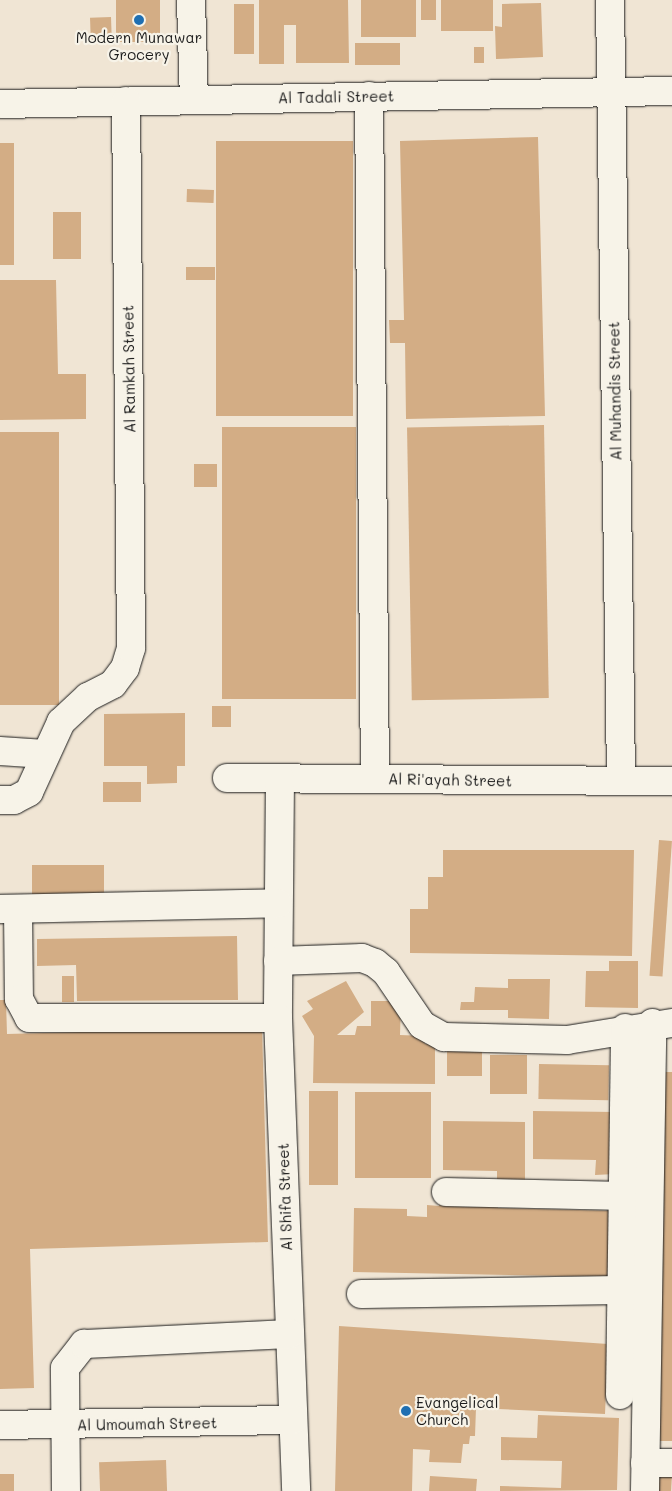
<!DOCTYPE html>
<style>
body{margin:0}
#map{position:relative;width:672px;height:1491px;overflow:hidden;background:#f0e5d4;font-family:Mali,sans-serif}
div>[style]{position:absolute}
.building>*{inset:0;background:#d3ad85;transform-origin:0 0}
.roads{filter:drop-shadow(0 0 1px #1c1c1c) drop-shadow(0 0 1px #1c1c1c)}
.minor>*{height:28px;margin:-14px;padding:0 14px;transform-origin:14px;border-radius:14px;background:#f7f3e8}
.dots>*{width:14px;height:14px;translate:-50% -50%;box-sizing:border-box;border:2px solid #f7f3e8;border-radius:50%}
span{translate:-50% -50%;white-space:nowrap;text-align:center;line-height:1.15;-webkit-text-stroke:4.5px #f7f3e8;paint-order:stroke}
.poi-label{font-size:15px;color:#1c1c1c}
.left{translate:0 -50%;text-align:left}
.street-label{font-size:15px;color:#1c1c1c}
</style>
<div id="map">
<div class="building">
<i style="left:116px;top:0;width:44px;height:42px"></i>
<i style="clip-path:polygon(259px 0,348px 0,349px 63px,296px 63px,296px 25px,284px 25px,284px 64px,259px 64px)"></i>
<i style="left:361px;top:0;width:55px;height:37px"></i>
<i style="left:421px;top:0;width:15px;height:20px"></i>
<i style="left:441px;top:0;width:52px;height:31px"></i>
<i style="clip-path:polygon(541px 3px,543px 57px,496px 59px,495px 26px,502px 27px,502px 4px)"></i>
<i style="left:234px;top:4px;width:20px;height:50px"></i>
<i style="left:111px;top:17px;width:24px;height:21px;rotate:88deg"></i>
<i style="left:355px;top:43px;width:45px;height:22px"></i>
<i style="left:474px;top:47px;width:10px;height:16px"></i>
<i style="clip-path:polygon(538px 137px,545px 416px,406px 419px,405px 343px,390px 343px,389px 320px,404px 320px,400px 141px)"></i>
<i style="left:216px;top:141px;width:137px;height:275px"></i>
<i style="left:0;top:143px;width:14px;height:122px"></i>
<i style="left:187px;top:189px;width:27px;height:13px;rotate:2deg"></i>
<i style="left:53px;top:212px;width:28px;height:47px"></i>
<i style="left:186px;top:267px;width:29px;height:13px"></i>
<i style="clip-path:polygon(0 280px,56px 280px,58px 374px,86px 374px,86px 419px,0 420px)"></i>
<i style="left:544px;top:425px;width:273px;height:137px;rotate:89deg"></i>
<i style="left:356px;top:427px;width:272px;height:134px;rotate:90deg"></i>
<i style="left:0;top:432px;width:59px;height:273px"></i>
<i style="left:194px;top:464px;width:23px;height:23px"></i>
<i style="left:212px;top:706px;width:19px;height:21px"></i>
<i style="clip-path:polygon(185px 713px,185px 766px,177px 766px,177px 783px,147px 784px,147px 766px,104px 766px,104px 714px)"></i>
<i style="left:103px;top:782px;width:38px;height:20px"></i>
<i style="left:659px;top:840px;width:13px;height:136px;rotate:4deg"></i>
<i style="clip-path:polygon(443px 850px,634px 850px,632px 956px,410px 953px,410px 909px,428px 909px,428px 877px,443px 877px)"></i>
<i style="left:32px;top:865px;width:72px;height:29px"></i>
<i style="clip-path:polygon(237px 936px,238px 1000px,77px 1001px,76px 965px,37px 966px,37px 939px)"></i>
<i style="clip-path:polygon(609px 961px,638px 961px,638px 1008px,585px 1007px,586px 971px,609px 971px)"></i>
<i style="left:62px;top:976px;width:12px;height:26px"></i>
<i style="clip-path:polygon(508px 979px,550px 979px,549px 1019px,508px 1018px,508px 1010px,460px 1010px,461px 1002px,474px 1002px,475px 987px,508px 988px)"></i>
<i style="clip-path:polygon(346px 981px,364px 1012px,337px 1035px,355px 1035px,357px 1026px,371px 1026px,371px 1001px,401px 1001px,400px 1035px,425px 1036px,425px 1044px,435px 1044px,435px 1084px,313px 1083px,314px 1036px,302px 1016px,313px 1009px,307px 1001px)"></i>
<i style="clip-path:polygon(0 1000px,6px 1000px,7px 1034px,262px 1027px,268px 1242px,30px 1249px,34px 1388px,0 1389px)"></i>
<i style="left:447px;top:1049px;width:35px;height:27px"></i>
<i style="left:490px;top:1055px;width:37px;height:39px"></i>
<i style="left:539px;top:1064px;width:70px;height:35px;rotate:1deg"></i>
<i style="clip-path:polygon(659px 1072px,672px 1072px,672px 1441px,655px 1441px)"></i>
<i style="left:309px;top:1091px;width:29px;height:94px"></i>
<i style="left:355px;top:1092px;width:76px;height:86px"></i>
<i style="clip-path:polygon(533px 1111px,616px 1112px,615px 1174px,595px 1175px,596px 1160px,533px 1159px)"></i>
<i style="clip-path:polygon(443px 1121px,525px 1122px,525px 1187px,497px 1187px,497px 1171px,443px 1170px)"></i>
<i style="clip-path:polygon(477px 1197px,498px 1197px,498px 1208px,617px 1211px,616px 1277px,353px 1272px,354px 1208px,407px 1209px,407px 1216px,427px 1217px,427px 1205px,439px 1206px,439px 1198px,459px 1199px,458px 1206px,477px 1207px)"></i>
<i style="clip-path:polygon(339px 1326px,608px 1344px,605px 1414px,476px 1408px,475px 1436px,470px 1436px,469px 1444px,463px 1444px,461px 1463px,429px 1462px,430px 1450px,413px 1449px,412px 1491px,335px 1491px)"></i>
<i style="clip-path:polygon(538px 1415px,619px 1418px,617px 1490px,500px 1491px,500px 1486px,561px 1488px,562px 1461px,501px 1460px,501px 1437px,537px 1438px)"></i>
<i style="left:166px;top:1460px;width:31px;height:67px;rotate:88deg"></i>
<i style="left:654px;top:1473px;width:18px;height:18px;rotate:3deg"></i>
<i style="left:0;top:1474px;width:14px;height:17px"></i>
<i style="clip-path:polygon(430px 1476px,477px 1479px,476px 1491px,429px 1491px)"></i>
</div>
<div class="roads">
<div class="minor">
<i style="left:191px;top:0;width:100px;rotate:88.3deg"></i>
<i style="left:610px;top:0;width:781px;rotate:89.19deg"></i>
<i style="left:369px;top:96px;width:683px;rotate:89.5deg"></i>
<i style="left:0;top:104px;width:672px;rotate:-1.11deg"></i>
<i style="left:0;top:751px;width:45px;rotate:3.8deg"></i>
<i style="left:227px;top:778px;width:445px;rotate:0.4deg"></i>
<i style="left:280px;top:778px;width:240px;rotate:90.5deg"></i>
<i style="left:278px;top:1018px;width:473px;rotate:87.8deg"></i>
<i style="left:0;top:800px;width:14px"></i>
<i style="left:14px;top:800px;width:17px;rotate:-28deg"></i>
<i style="left:29px;top:792px;width:77px;rotate:-65.4deg"></i>
<i style="left:61px;top:722px;width:37px;rotate:-43deg"></i>
<i style="left:88px;top:697px;width:28px;rotate:-27deg"></i>
<i style="left:113px;top:684px;width:20px;rotate:-53deg"></i>
<i style="left:125px;top:668px;width:21px;rotate:-73deg"></i>
<i style="left:131px;top:648px;width:547px;rotate:-90.52deg"></i>
<i style="left:0;top:909px;width:278px;rotate:-1.2deg"></i>
<i style="left:18px;top:909px;width:90px;rotate:89.4deg"></i>
<i style="left:19px;top:999px;width:21px;rotate:62deg"></i>
<i style="left:29px;top:1018px;width:249px"></i>
<i style="left:278px;top:961px;width:84px;rotate:-2deg"></i>
<i style="left:362px;top:958px;width:14px;rotate:21deg"></i>
<i style="left:375px;top:963px;width:14px;rotate:39deg"></i>
<i style="left:386px;top:972px;width:64px;rotate:55.8deg"></i>
<i style="left:422px;top:1025px;width:25px;rotate:29deg"></i>
<i style="left:444px;top:1037px;width:123px;rotate:1.4deg"></i>
<i style="left:567px;top:1040px;width:106px;rotate:-9.2deg"></i>
<i style="left:446px;top:1192px;width:177px;rotate:1.3deg"></i>
<i style="left:361px;top:1294px;width:260px;rotate:-0.9deg"></i>
<i style="left:620px;top:1395px;width:367px;rotate:-89.2deg"></i>
<i style="left:0;top:1425px;width:293px;rotate:-1deg"></i>
<i style="left:645px;top:1463px;width:27px"></i>
<i style="left:66px;top:1491px;width:123px;rotate:-90.5deg"></i>
<i style="left:65px;top:1368px;width:31px;rotate:-52deg"></i>
<i style="left:84px;top:1344px;width:206px;rotate:-2.8deg"></i>
<i style="left:645px;top:1491px;width:468px;rotate:-89.1deg"></i>
</div>
</div>
<div class="dots">
<i style="left:139px;top:20px;background:#1f6fb2"></i>
<i style="left:406px;top:1411px;background:#1f6fb2"></i>
</div>
<div class="poi-label">
<span style="left:139px;top:46px">Modern Munawar<br>Grocery</span>
<span class="left" style="left:416px;top:1411px">Evangelical<br>Church</span>
</div>
<div class="street-label">
<span style="left:336px;top:97px;rotate:-1deg">Al Tadali Street</span>
<span style="left:129px;top:369px;rotate:-91deg">Al Ramkah Street</span>
<span style="left:615px;top:391px;rotate:-91deg">Al Muhandis Street</span>
<span style="left:450px;top:780px;rotate:1deg">Al Ri'ayah Street</span>
<span style="left:285px;top:1197px;rotate:-92deg">Al Shifa Street</span>
<span style="left:147px;top:1424px;rotate:-1deg">Al Umoumah Street</span>
</div>
</div>
